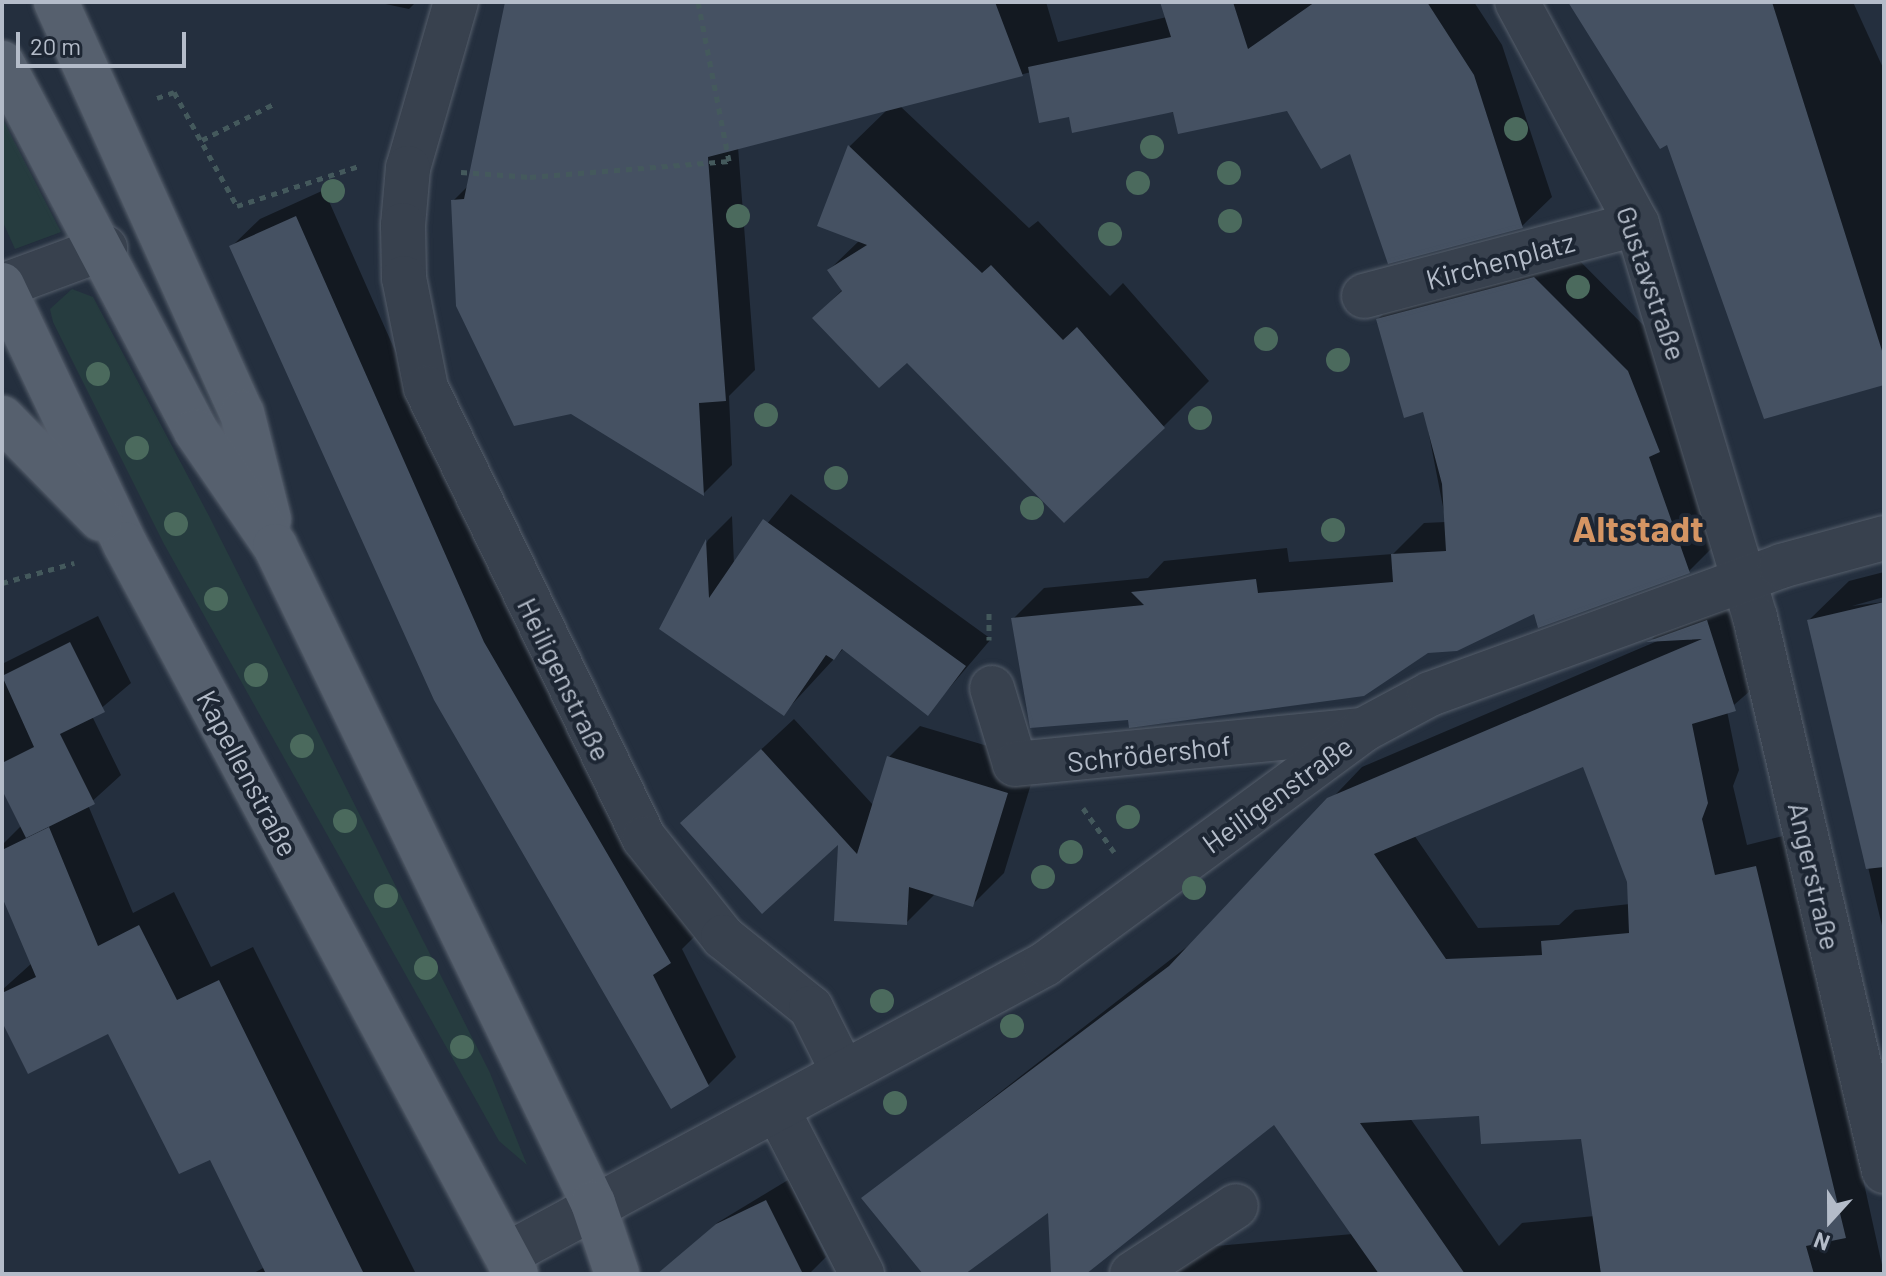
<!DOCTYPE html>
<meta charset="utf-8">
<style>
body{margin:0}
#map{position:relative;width:1886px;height:1276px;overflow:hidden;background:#242f3e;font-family:Barlow,sans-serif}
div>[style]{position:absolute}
.green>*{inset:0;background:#263c3f}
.shadow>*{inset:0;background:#0007}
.building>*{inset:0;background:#455162}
.path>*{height:5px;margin-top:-2.5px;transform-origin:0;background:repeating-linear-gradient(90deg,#44595c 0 6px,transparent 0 12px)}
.roads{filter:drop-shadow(0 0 2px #565f6c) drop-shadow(0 0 2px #565f6c)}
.minor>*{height:44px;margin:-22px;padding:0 22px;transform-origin:22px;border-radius:22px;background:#38414e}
.major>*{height:44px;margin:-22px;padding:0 22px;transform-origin:22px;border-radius:22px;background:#56606e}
.trees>*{width:24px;height:24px;margin:-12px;border-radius:50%;background:#4b6a5d}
span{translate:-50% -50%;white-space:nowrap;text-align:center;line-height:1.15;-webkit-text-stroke:8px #1d2633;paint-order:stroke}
.street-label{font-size:28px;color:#b4bcc9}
.district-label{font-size:36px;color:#d59563;font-weight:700}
.frame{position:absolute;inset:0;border:4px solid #b4bcc9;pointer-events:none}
.north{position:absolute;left:1790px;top:1180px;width:80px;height:80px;-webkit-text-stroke:6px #1d2633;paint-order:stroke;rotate:201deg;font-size:22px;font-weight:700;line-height:32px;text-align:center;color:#b4bcc9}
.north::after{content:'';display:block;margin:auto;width:28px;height:36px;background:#b4bcc9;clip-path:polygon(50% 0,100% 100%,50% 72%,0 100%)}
.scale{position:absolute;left:16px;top:32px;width:170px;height:36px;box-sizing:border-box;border:4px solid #b4bcc9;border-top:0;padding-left:10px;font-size:24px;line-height:28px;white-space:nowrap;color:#b4bcc9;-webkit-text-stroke:6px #1d2633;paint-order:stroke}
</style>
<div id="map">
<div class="green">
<i style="clip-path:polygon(2px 118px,61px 232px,15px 249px,2px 220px)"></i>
<i style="clip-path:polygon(72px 289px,93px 297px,209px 516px,490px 1073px,527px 1165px,499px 1141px,164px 544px,53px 322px,50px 309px)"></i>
</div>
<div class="shadow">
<i style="clip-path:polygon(376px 2px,416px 2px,409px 9px)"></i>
<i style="clip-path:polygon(506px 2px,1046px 2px,1058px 42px,1167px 17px,1162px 2px,1474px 2px,1502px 45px,1552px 197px,1522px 226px,1351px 151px,1288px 109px,1070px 115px,1031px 72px,900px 106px,1029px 228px,1038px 221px,1110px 296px,1123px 283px,1209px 381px,1164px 426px,907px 360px,815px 318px,843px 289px,829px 270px,860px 240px,820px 225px,850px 146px,888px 109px,738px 147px,755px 370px,729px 396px,732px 465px,703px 494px,453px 201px,469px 185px)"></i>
<i style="clip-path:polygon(1572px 2px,1853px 2px,1884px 70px,1884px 383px,1668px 142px)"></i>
<i style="clip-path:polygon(324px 190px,511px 613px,698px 933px,682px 949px,736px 1057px,708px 1085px,231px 247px,260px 219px)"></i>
<i style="clip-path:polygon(1566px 247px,1658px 340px,1720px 540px,1689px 571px,1535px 611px,1428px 651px,1130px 717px,1013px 619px,1044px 588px,1148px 578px,1164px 561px,1287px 548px,1289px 562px,1393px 554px,1424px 523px,1446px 522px,1424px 409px,1378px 319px,1409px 288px)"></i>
<i style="clip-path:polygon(791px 494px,991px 639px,928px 713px,844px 648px,784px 713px,661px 629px,708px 540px,732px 516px,734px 565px)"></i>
<i style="clip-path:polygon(1884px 572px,1884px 597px,1852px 606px,1884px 602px,1884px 934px,1809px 620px,1849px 581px)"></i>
<i style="clip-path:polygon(evenodd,1739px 589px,1766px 677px,1727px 711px,1739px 770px,1733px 786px,1747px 845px,1787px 835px,1884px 1274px,1173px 1274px,1205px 1247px,1353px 1234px,1275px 1122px,1067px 1195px,963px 1274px,926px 1274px,864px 1198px,1197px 939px,1362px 767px,1662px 639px,1652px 639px,1681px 610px,1739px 589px,1584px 764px,1629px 882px,1630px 904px,1575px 910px,1559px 925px,1478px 928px,1414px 835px,1584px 764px,1739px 589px,1481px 1114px,1583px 1137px,1595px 1216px,1522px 1223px,1499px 1246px,1410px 1118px,1481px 1114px)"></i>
<i style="clip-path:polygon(98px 616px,131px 683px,92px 716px,121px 775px,88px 805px,133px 913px,174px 892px,211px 967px,253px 947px,416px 1274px,252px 1274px,265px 1267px,211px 1157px,109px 1032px,2px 1018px,2px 990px,32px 963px,2px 892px,2px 845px,22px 825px,2px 785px,2px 664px)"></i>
<i style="clip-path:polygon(794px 719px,874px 806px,889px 757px,920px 726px,1038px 761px,1004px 873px,973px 904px,936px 893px,906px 923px,840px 840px,682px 823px)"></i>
<i style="clip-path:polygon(788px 1180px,826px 1257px,809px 1274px,688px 1274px,695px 1245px,717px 1223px)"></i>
</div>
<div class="building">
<i style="clip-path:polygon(505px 2px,995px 2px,1023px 76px,708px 157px,726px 401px,699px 403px,704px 496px,571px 414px,514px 426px,456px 306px,451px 200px,464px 199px)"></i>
<i style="clip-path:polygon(1160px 2px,1233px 2px,1248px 49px,1315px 2px,1427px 2px,1474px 75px,1523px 228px,1388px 264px,1350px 154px,1321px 169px,1287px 111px,1178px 134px,1173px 112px,1072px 133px,1069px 117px,1039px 123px,1028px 67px,1171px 37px)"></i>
<i style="clip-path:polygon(1568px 2px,1772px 2px,1884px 357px,1884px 385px,1764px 419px,1667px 145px,1660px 149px)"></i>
<i style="clip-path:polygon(848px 145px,982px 273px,991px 265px,1063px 340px,1077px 327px,1165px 428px,1064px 523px,907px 363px,879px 388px,812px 318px,842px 291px,827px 270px,867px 245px,817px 226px)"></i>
<i style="clip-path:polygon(296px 216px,484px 642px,671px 963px,653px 975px,709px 1086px,671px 1109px,434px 700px,229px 246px)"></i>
<i style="clip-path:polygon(1534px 277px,1628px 371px,1660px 452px,1649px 457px,1690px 573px,1538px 628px,1534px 614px,1457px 651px,1428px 653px,1364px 696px,1129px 728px,1128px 720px,1030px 728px,1011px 618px,1144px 605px,1131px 592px,1256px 579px,1258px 593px,1393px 582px,1391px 554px,1446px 551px,1442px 484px,1423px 412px,1404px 418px,1376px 319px)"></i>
<i style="clip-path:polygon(763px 519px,966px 666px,928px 716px,842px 649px,834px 660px,826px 655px,784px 716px,659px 629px,706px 539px,709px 598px)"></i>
<i style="clip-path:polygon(1884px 602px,1884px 867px,1866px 869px,1807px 620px)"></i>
<i style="clip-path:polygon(evenodd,1707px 620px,1736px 711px,1692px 724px,1708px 803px,1702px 819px,1715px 875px,1756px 866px,1846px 1238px,1806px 1246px,1814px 1274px,1601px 1274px,1581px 1139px,1481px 1144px,1479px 1116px,1360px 1123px,1465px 1274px,1379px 1274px,1274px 1125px,1086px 1274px,1051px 1274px,1048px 1213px,965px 1274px,923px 1274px,861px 1198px,1169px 966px,1327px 798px,1702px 639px,1646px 642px,1707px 620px,1583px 767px,1627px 882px,1629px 933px,1541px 941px,1542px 955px,1446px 959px,1374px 854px,1583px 767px)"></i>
<i style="clip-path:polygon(70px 642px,105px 712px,60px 734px,95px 804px,26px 838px,2px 790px,2px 763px,34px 747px,2px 676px)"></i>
<i style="clip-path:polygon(761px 749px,857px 854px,887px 756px,1008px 793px,973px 907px,909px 887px,907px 925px,834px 921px,838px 845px,762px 914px,680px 823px)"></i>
<i style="clip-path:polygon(49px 827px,98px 946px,139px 925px,177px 1000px,219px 980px,364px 1274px,266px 1274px,210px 1160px,179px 1174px,108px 1034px,28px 1074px,2px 1022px,2px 993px,36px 977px,2px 897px,2px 850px)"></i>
<i style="clip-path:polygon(766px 1200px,803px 1274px,657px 1274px,716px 1224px)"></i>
</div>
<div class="path">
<i style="left:157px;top:98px;width:18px;rotate:-19deg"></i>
<i style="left:174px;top:92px;width:130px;rotate:61.1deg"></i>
<i style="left:237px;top:206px;width:128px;rotate:-18.2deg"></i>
<i style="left:202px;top:140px;width:83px;rotate:-26.6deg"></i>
<i style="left:461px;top:172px;width:69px;rotate:4.1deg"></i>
<i style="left:530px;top:177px;width:200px;rotate:-4.6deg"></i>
<i style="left:729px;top:161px;width:162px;rotate:-101deg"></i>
<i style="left:2px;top:583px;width:75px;rotate:-15.5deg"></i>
<i style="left:989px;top:613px;width:27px;rotate:90deg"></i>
<i style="left:1083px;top:808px;width:54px;rotate:54.8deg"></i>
</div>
<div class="roads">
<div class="minor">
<i style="left:456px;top:2px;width:173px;rotate:106.1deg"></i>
<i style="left:408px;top:168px;width:57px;rotate:95deg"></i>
<i style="left:403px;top:225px;width:53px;rotate:88.9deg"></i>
<i style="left:404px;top:278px;width:112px;rotate:78.7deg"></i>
<i style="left:426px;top:388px;width:500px;rotate:64.15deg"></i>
<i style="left:644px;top:838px;width:127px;rotate:51.4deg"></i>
<i style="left:723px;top:937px;width:113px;rotate:38.9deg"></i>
<i style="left:811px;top:1008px;width:72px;rotate:63.4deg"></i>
<i style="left:1517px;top:2px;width:252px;rotate:61.6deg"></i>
<i style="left:1637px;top:224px;width:410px;rotate:73.3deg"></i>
<i style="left:1755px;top:617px;width:569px;rotate:76.89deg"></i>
<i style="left:2px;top:286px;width:110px;rotate:-20.3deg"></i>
<i style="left:1364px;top:296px;width:282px;rotate:-14.8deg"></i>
<i style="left:992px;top:688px;width:79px;rotate:73.2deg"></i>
<i style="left:1015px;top:764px;width:347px;rotate:-5.6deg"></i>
<i style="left:779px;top:1113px;width:181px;rotate:62.7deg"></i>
<i style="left:506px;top:1255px;width:613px;rotate:-28.36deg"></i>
<i style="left:1045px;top:964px;width:395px;rotate:-36.3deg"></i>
<i style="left:1363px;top:730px;width:76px;rotate:-28.2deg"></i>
<i style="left:1430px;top:694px;width:374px;rotate:-20deg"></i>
<i style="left:1781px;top:566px;width:107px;rotate:-15.2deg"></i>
<i style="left:1132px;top:1274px;width:124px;rotate:-33.2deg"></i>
</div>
<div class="major">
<i style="left:56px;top:2px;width:451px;rotate:65.7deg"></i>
<i style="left:242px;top:413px;width:110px;rotate:75.8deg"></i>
<i style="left:2px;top:63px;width:416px;rotate:62.2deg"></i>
<i style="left:196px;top:431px;width:140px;rotate:55.5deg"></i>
<i style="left:275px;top:546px;width:730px;rotate:64.17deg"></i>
<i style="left:593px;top:1203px;width:75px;rotate:71.3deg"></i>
<i style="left:2px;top:285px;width:287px;rotate:64.6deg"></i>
<i style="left:125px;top:544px;width:828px;rotate:61.83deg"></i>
<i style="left:2px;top:418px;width:141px;rotate:45.6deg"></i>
</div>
</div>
<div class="trees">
<i style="left:1516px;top:129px"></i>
<i style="left:1152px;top:147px"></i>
<i style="left:1229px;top:173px"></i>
<i style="left:1138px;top:183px"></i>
<i style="left:333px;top:191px"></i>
<i style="left:738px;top:216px"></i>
<i style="left:1230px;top:221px"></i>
<i style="left:1110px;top:234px"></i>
<i style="left:1578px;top:287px"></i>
<i style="left:1266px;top:339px"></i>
<i style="left:1338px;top:360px"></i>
<i style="left:98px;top:374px"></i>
<i style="left:766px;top:415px"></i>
<i style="left:1200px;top:418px"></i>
<i style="left:137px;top:448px"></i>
<i style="left:836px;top:478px"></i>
<i style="left:1032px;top:508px"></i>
<i style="left:176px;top:524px"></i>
<i style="left:1333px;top:530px"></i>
<i style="left:216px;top:599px"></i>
<i style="left:256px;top:675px"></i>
<i style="left:302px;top:746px"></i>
<i style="left:1128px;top:817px"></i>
<i style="left:345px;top:821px"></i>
<i style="left:1071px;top:852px"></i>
<i style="left:1043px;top:877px"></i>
<i style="left:1194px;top:888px"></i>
<i style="left:386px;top:896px"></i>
<i style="left:426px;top:968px"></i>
<i style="left:882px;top:1001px"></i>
<i style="left:1012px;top:1026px"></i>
<i style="left:462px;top:1047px"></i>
<i style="left:895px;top:1103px"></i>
</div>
<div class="street-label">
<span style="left:1500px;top:260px;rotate:-15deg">Kirchenplatz</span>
<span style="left:1652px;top:283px;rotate:71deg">Gustavstraße</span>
<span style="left:565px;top:679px;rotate:64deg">Heiligenstraße</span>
<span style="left:1149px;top:753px;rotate:-6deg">Schrödershof</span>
<span style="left:248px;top:773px;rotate:62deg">Kapellenstraße</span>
<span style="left:1277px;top:794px;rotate:-36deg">Heiligenstraße</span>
<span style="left:1815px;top:876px;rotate:77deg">Angerstraße</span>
</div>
<div class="district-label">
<span style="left:1638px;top:528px">Altstadt</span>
</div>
<div class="frame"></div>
<div class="north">N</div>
<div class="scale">20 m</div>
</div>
